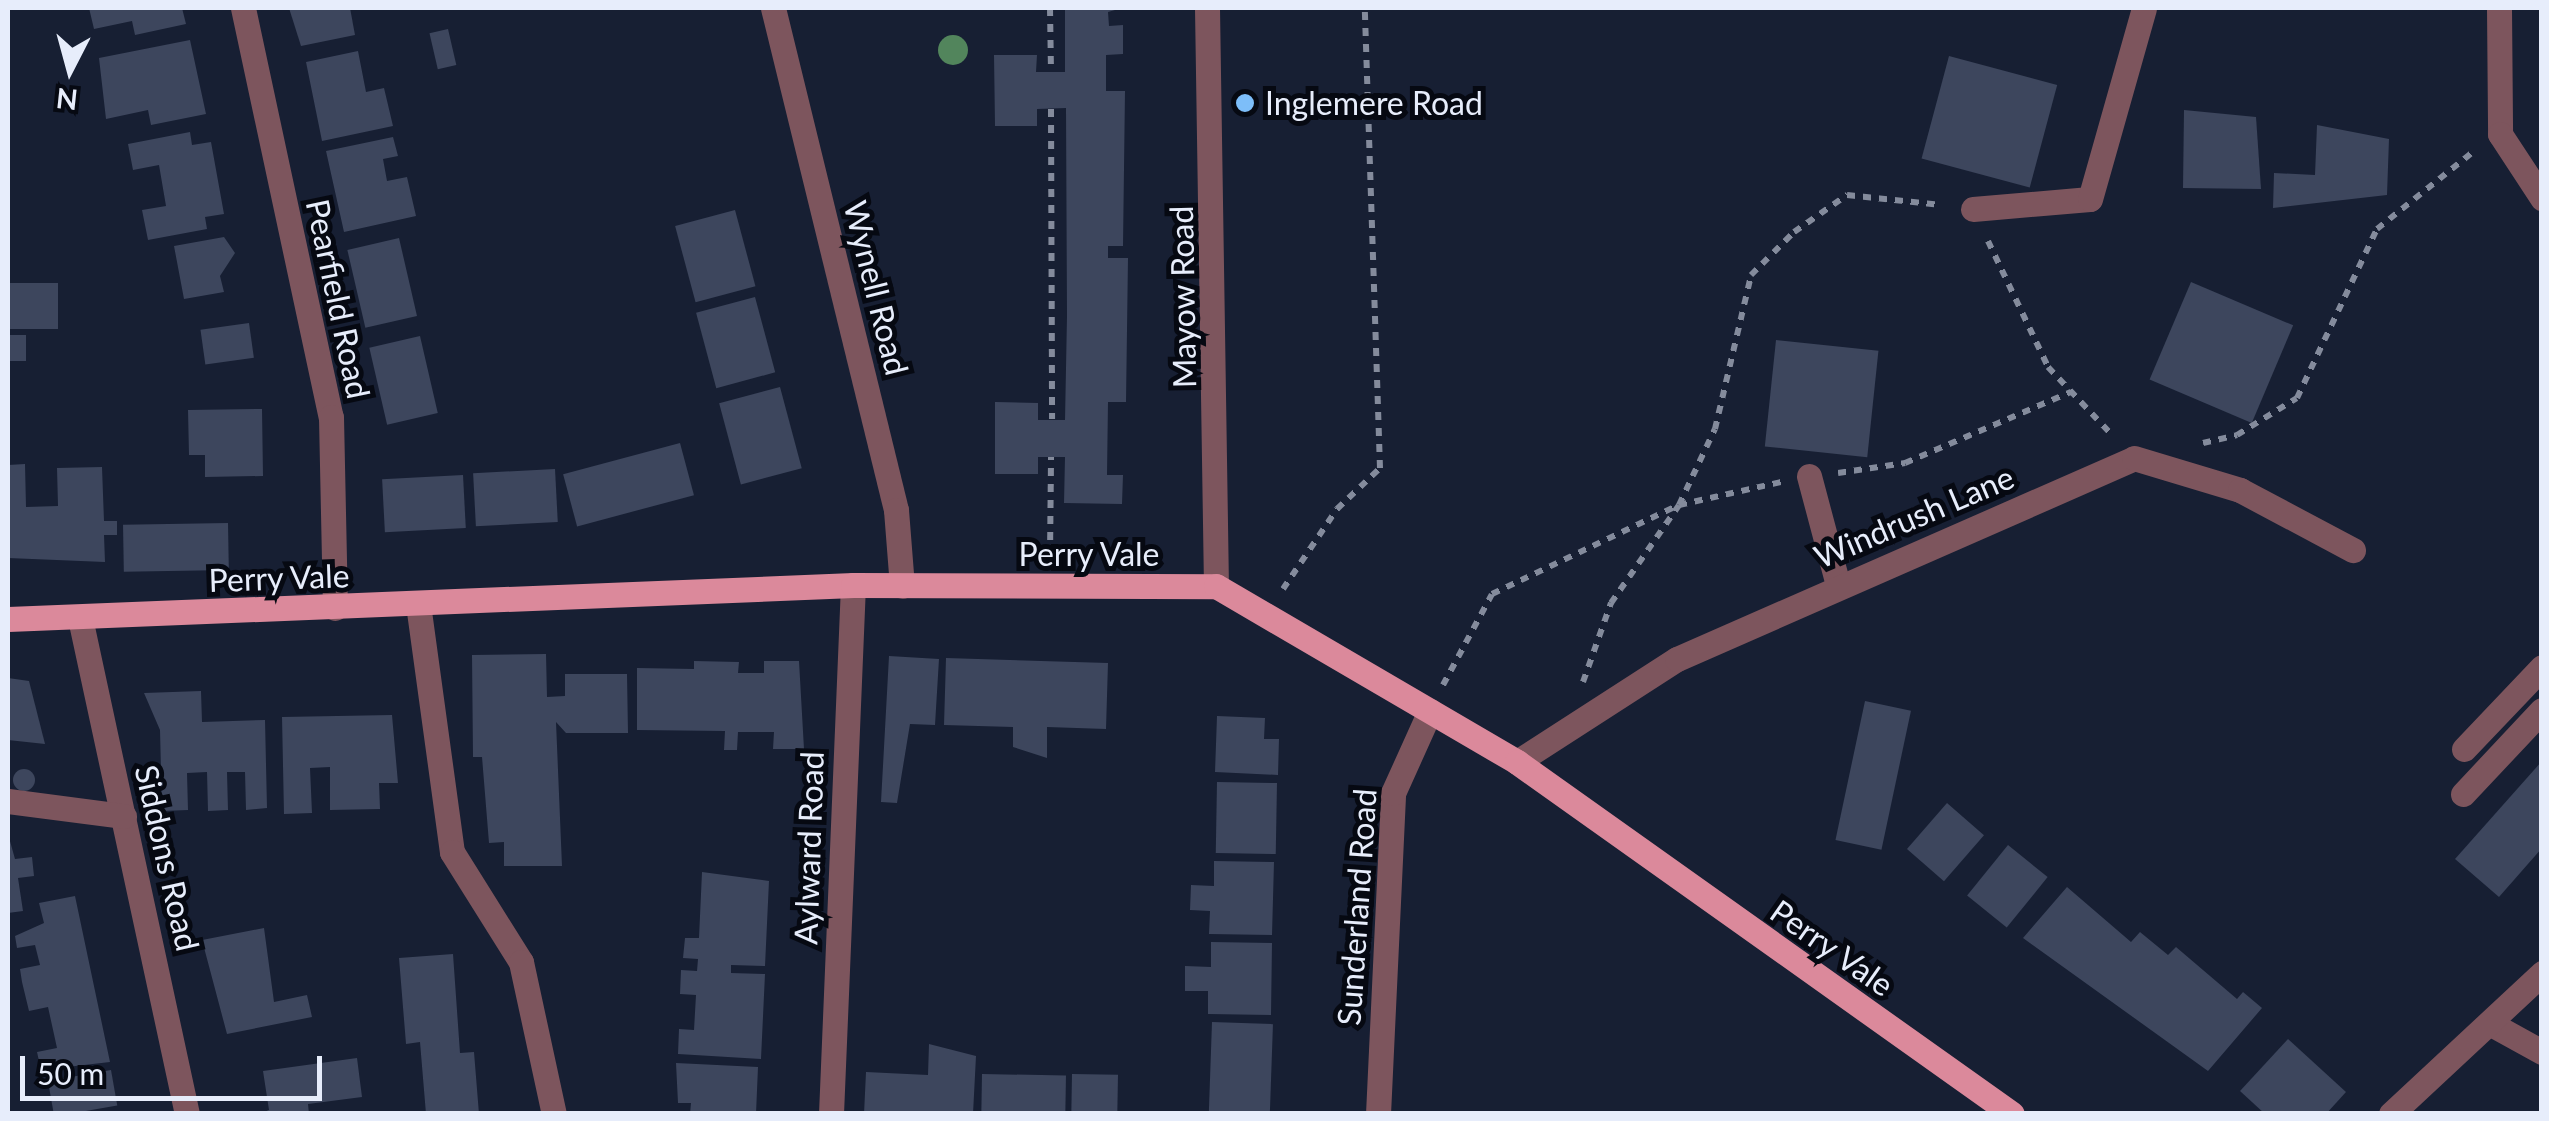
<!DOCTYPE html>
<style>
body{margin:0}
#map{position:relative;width:2549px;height:1121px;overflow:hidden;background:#171f33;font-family:Lato,sans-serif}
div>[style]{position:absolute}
.building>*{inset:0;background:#3d465d;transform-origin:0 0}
.round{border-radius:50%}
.path>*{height:6px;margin-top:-3px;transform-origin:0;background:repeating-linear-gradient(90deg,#848b9c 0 8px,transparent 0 16px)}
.minor>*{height:25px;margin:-12.5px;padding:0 12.5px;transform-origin:12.5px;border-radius:12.5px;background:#7d555d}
.major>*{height:25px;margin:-12.5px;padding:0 12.5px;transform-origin:12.5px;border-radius:12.5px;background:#db899b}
.trees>*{width:30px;height:30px;margin:-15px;border-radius:50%;background:#52855c}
.dots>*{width:28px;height:28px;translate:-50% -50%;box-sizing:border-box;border:5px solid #060912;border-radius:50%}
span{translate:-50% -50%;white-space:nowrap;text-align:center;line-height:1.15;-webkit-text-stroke:10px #060912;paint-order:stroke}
.poi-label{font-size:32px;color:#e7edfb}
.left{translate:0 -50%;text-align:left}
.street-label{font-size:32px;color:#e7edfb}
.frame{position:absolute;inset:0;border:10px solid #e7edfb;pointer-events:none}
.north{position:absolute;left:20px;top:20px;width:100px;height:100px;-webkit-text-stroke:8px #060912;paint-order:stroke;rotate:186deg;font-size:28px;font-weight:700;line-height:40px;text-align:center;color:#e7edfb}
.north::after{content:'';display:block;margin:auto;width:35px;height:45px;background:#e7edfb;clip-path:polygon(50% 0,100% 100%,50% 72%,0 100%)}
.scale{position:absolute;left:20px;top:1056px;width:302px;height:45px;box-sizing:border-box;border:5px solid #e7edfb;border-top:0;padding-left:12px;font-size:30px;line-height:35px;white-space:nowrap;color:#e7edfb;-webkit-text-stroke:8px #060912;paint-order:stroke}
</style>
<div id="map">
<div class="building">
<i style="clip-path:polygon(89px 8px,182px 8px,186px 24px,135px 35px,132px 21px,94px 29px)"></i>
<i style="clip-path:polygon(289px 8px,350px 8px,355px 35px,301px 46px)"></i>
<i style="clip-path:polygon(1065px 8px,1122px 8px,1108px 12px,1109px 26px,1123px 25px,1123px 54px,1106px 55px,1106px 91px,1125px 91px,1123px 246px,1108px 246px,1108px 258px,1128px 258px,1126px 402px,1108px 402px,1107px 475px,1123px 475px,1122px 504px,1064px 503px,1065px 457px,1038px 457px,1038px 474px,995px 474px,995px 402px,1038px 403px,1038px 420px,1065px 420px,1067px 316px,1066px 108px,1037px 109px,1037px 126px,995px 126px,994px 55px,1037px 55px,1036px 72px,1065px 72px)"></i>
<i style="left:448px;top:29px;width:37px;height:19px;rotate:77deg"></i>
<i style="clip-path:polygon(190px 40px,206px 114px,151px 125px,148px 110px,106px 119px,99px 58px)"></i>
<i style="clip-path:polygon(358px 51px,366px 92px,384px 88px,393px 126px,322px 141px,306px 62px)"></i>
<i style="left:1949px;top:56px;width:112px;height:106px;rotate:15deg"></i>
<i style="clip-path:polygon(2184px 110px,2256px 117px,2261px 189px,2183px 188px)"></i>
<i style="clip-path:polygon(2317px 125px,2389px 139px,2387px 195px,2273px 208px,2274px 173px,2315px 175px)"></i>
<i style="clip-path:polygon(190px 132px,192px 145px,211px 142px,224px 214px,205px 217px,207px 229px,148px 240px,142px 210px,166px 206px,159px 165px,133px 170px,128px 144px)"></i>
<i style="clip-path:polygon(393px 137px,398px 156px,383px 159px,387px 181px,407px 177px,416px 216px,344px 232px,326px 151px)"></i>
<i style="left:735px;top:210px;width:79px;height:62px;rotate:75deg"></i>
<i style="clip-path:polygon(224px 237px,235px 253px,220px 276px,224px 292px,184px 299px,174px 246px)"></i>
<i style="left:399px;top:238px;width:80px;height:53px;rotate:77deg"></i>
<i style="left:2191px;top:282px;width:111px;height:106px;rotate:23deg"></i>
<i style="left:8px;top:283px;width:50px;height:46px"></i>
<i style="left:755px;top:297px;width:78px;height:61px;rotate:75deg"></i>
<i style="left:249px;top:323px;width:35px;height:49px;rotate:82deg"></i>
<i style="left:8px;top:335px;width:18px;height:26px"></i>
<i style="left:420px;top:336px;width:79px;height:52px;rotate:77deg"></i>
<i style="left:1776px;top:340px;width:103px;height:107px;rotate:6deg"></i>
<i style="left:780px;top:387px;width:84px;height:63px;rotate:75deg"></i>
<i style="clip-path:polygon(262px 409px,263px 476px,205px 477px,205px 455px,189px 455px,188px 410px)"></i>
<i style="left:680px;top:443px;width:54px;height:121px;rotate:75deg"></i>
<i style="clip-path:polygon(25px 464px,26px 507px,58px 506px,57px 468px,102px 467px,104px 521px,117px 521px,117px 535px,104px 535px,105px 562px,8px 558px,8px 465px)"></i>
<i style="left:555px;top:469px;width:53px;height:82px;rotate:87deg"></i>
<i style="left:463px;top:475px;width:53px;height:81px;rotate:87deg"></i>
<i style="left:228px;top:523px;width:47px;height:105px;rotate:89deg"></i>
<i style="clip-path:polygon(546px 654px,547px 697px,565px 696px,565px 674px,627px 674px,628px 733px,566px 733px,556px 722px,562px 866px,504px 866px,504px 842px,489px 843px,482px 757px,473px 757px,472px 655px)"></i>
<i style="clip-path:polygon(889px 656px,939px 659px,935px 725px,910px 724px,897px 803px,881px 802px)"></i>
<i style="clip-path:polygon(946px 658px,1108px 663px,1106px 729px,1047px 727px,1047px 758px,1013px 747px,1013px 727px,944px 725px)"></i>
<i style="clip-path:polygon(694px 661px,739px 662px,738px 673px,764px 673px,764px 661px,799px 661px,804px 749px,773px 749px,774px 732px,738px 732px,737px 750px,724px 750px,725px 731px,637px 730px,637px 668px,694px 669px)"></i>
<i style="clip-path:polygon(8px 678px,29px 681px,45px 744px,8px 740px)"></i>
<i style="clip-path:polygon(201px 691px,202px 722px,265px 720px,267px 808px,246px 810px,245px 772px,227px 772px,228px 810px,208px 811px,207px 772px,187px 773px,188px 810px,162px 811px,160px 730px,144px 693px)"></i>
<i style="left:1865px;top:701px;width:47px;height:142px;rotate:12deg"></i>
<i style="clip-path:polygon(392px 715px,398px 783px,379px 783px,380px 809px,330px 810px,330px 767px,310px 768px,312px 813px,284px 814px,282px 717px)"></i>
<i style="clip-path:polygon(1217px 716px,1265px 718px,1264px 739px,1279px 739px,1278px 775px,1215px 772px)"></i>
<i style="clip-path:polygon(2542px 761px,2542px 848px,2499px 897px,2455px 859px)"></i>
<i class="round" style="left:13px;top:769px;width:22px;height:22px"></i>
<i style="left:1217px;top:782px;width:60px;height:71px;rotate:1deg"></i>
<i style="left:1947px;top:803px;width:49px;height:61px;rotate:41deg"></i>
<i style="clip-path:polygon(8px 834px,15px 859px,32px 857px,34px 876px,18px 878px,23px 911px,8px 913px)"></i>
<i style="left:2008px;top:845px;width:51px;height:65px;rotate:39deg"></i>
<i style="clip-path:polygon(1214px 861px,1274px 862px,1272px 935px,1209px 934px,1210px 911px,1190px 910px,1191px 885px,1214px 886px)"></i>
<i style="clip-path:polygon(702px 872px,769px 881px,765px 966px,731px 965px,731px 973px,765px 974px,761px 1059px,678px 1054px,679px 1029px,694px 1030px,696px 995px,680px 994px,681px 970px,697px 971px,698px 959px,683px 958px,685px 938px,699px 938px)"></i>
<i style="clip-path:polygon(2067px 887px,2131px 942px,2140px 932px,2168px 955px,2176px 947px,2237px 999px,2243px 992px,2262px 1008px,2208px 1071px,2023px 938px)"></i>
<i style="clip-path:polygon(75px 896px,110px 1062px,41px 1070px,37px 1052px,57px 1048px,48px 1007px,29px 1011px,22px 982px,20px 969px,40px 965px,35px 945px,17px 948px,15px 936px,44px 923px,39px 903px)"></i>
<i style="clip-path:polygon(264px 928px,274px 1002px,307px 995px,312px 1017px,227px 1034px,202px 940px)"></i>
<i style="clip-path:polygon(1211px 942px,1272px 943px,1271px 1015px,1208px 1014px,1208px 991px,1185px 991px,1185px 966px,1211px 967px)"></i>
<i style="clip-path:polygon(453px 954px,460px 1053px,474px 1052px,479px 1114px,426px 1114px,420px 1042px,406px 1044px,399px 958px)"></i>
<i style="left:1212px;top:1022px;width:61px;height:92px;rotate:2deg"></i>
<i style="clip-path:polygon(2288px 1039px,2346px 1092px,2326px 1114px,2265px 1114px,2240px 1091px)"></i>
<i style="clip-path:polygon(929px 1044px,976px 1056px,973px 1114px,864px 1114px,866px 1072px,928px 1075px)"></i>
<i style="clip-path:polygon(357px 1058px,362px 1097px,308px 1104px,309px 1114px,259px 1114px,269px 1110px,263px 1071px)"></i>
<i style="clip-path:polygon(676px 1063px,758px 1067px,756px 1114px,690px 1114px,691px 1103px,678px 1103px)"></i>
<i style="left:111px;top:1070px;width:36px;height:64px;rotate:80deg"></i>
<i style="left:982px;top:1074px;width:84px;height:40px;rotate:1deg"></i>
<i style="left:1072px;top:1074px;width:46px;height:37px;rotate:1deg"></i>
</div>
<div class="path">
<i style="left:1050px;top:8px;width:64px;rotate:89.1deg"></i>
<i style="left:1051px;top:109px;width:310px;rotate:89.8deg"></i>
<i style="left:1988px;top:241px;width:140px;rotate:64.5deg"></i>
<i style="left:2048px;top:367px;width:93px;rotate:46.7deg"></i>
<i style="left:2203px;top:443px;width:35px;rotate:-13deg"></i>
<i style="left:2237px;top:435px;width:70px;rotate:-31.7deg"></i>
<i style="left:2297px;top:398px;width:187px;rotate:-64.7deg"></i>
<i style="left:2377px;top:229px;width:124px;rotate:-38.8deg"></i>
<i style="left:1838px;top:473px;width:68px;rotate:-8.5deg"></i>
<i style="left:1905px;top:463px;width:181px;rotate:-23.2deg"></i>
<i style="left:1050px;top:556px;width:99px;rotate:-89.4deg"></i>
<i style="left:1283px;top:589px;width:97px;rotate:-56deg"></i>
<i style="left:1337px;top:509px;width:59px;rotate:-43.6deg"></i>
<i style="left:1380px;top:468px;width:460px;rotate:-91.9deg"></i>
<i style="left:1583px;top:682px;width:84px;rotate:-70.5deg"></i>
<i style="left:1611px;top:603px;width:119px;rotate:-55.2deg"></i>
<i style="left:1679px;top:505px;width:105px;rotate:-12.7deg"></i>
<i style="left:1443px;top:685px;width:103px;rotate:-61.7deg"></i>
<i style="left:1492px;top:594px;width:207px;rotate:-25.5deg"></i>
<i style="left:1679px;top:505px;width:84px;rotate:-64.7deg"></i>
<i style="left:1715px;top:429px;width:158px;rotate:-76.8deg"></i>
<i style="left:1751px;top:275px;width:61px;rotate:-45deg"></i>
<i style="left:1794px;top:232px;width:65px;rotate:-34.9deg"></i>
<i style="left:1847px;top:195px;width:95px;rotate:6.1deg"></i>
</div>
<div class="minor">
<i style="left:243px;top:8px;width:418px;rotate:77.9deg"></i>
<i style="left:331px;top:417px;width:191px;rotate:88.8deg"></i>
<i style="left:773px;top:8px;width:517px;rotate:76.23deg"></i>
<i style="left:896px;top:510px;width:76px;rotate:85.5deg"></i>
<i style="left:1207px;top:8px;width:578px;rotate:89.11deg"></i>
<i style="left:2499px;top:8px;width:126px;rotate:89.5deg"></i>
<i style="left:2500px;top:134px;width:77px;rotate:56.7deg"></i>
<i style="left:1973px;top:209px;width:117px;rotate:-4.9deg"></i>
<i style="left:2090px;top:199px;width:198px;rotate:-74.2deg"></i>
<i style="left:1809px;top:476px;width:113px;rotate:75.1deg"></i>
<i style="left:418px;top:604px;width:250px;rotate:82.2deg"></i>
<i style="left:452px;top:852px;width:130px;rotate:57.9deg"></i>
<i style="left:521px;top:962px;width:156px;rotate:77.8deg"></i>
<i style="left:80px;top:618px;width:507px;rotate:77.83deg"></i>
<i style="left:2464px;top:749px;width:113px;rotate:-46.4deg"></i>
<i style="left:1517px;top:762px;width:190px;rotate:-32.8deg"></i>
<i style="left:1677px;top:659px;width:499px;rotate:-23.7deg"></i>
<i style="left:2134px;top:458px;width:111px;rotate:16.8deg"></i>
<i style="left:2240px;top:490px;width:128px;rotate:28deg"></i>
<i style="left:2463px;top:794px;width:115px;rotate:-46.8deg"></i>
<i style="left:8px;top:801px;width:117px;rotate:7.4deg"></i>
<i style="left:2493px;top:1025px;width:56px;rotate:28.9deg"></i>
<i style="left:831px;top:1114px;width:529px;rotate:-87.62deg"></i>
<i style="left:1378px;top:1114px;width:321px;rotate:-87.3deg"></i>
<i style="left:1393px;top:793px;width:90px;rotate:-65.7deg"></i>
<i style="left:2391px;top:1114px;width:207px;rotate:-43deg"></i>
</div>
<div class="major">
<i style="left:8px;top:619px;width:846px;rotate:-2.3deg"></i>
<i style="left:853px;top:585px;width:363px;rotate:0.2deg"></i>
<i style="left:1216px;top:586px;width:349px;rotate:30.3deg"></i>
<i style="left:1517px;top:762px;width:607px;rotate:35.42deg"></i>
</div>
<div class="trees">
<i style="left:953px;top:50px"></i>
</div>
<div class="dots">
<i style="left:1245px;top:103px;background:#7dbef9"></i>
</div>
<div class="poi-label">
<span class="left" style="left:1265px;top:103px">Inglemere Road</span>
</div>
<div class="street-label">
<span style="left:876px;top:288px;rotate:76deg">Wynell Road</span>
<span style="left:1183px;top:297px;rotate:-91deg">Mayow Road</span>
<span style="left:338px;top:299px;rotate:78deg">Pearfield Road</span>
<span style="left:1914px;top:517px;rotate:-23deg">Windrush Lane</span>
<span style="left:1089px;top:554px">Perry Vale</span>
<span style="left:279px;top:578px;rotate:-2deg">Perry Vale</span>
<span style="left:809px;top:848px;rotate:-88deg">Aylward Road</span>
<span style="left:167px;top:858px;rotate:77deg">Siddons Road</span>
<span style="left:1357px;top:907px;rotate:-86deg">Sunderland Road</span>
<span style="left:1832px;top:948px;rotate:35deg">Perry Vale</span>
</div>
<div class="frame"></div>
<div class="north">N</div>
<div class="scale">50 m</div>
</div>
